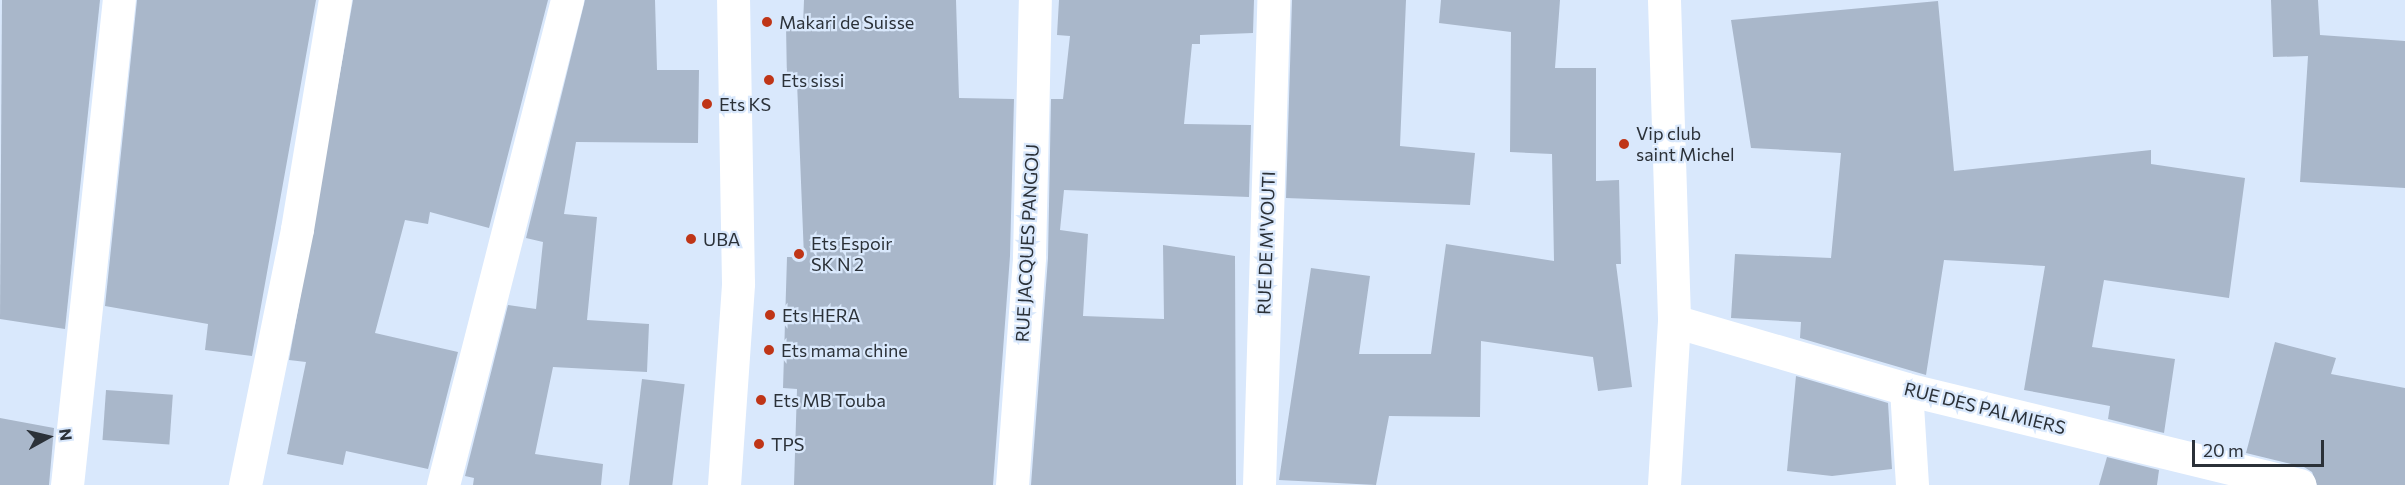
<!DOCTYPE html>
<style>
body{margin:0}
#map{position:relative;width:2405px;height:485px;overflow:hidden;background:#d9e8fc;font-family:Commissioner,sans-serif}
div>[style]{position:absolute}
.building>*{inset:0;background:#a9b7ca;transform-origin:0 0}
.minor>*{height:33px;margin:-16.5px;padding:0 16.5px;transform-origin:16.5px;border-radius:16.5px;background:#fff}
.dots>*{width:16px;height:16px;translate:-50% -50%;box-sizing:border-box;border:3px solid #d9e8fc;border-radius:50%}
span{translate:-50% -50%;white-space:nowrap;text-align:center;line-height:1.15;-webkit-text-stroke:4.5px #d9e8fc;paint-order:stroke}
.poi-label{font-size:18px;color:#2b3138}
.left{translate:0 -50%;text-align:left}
.street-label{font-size:18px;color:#2b3138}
.north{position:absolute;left:18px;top:407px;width:60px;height:60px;-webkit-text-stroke:4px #d9e8fc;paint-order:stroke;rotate:82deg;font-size:16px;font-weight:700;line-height:24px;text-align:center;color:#2b3138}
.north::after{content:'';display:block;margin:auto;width:21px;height:27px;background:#2b3138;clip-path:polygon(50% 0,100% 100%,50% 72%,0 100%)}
.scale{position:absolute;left:2192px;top:440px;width:132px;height:27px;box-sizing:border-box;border:3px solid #2b3138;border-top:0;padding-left:8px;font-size:18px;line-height:21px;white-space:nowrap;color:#2b3138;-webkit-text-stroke:4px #d9e8fc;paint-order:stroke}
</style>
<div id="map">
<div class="building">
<i style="clip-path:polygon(2px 0,100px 0,65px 329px,0 319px)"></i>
<i style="clip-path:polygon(137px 0,316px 0,252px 356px,205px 350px,208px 324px,105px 306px)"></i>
<i style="clip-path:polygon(353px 0,548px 0,489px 228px,430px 212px,428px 224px,405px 220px,375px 333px,458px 352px,428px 469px,346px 451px,343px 465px,287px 454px,306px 362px,289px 360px)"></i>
<i style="clip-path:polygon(585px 0,655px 0,657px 70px,699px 70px,698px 143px,576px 142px,564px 214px,597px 217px,587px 320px,649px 324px,647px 372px,553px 367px,535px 454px,603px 464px,601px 485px,473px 485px,474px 478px,465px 476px,508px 305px,536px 309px,543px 242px,526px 238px)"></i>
<i style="clip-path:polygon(804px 0,956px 0,959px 98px,1014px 99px,1010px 256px,993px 485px,794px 485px,797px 389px,783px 388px,787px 257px,804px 257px,797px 82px,787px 82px,786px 25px,803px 25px)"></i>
<i style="clip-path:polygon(1059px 0,1254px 0,1253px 33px,1200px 35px,1200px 44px,1192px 44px,1184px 124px,1251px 125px,1249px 197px,1064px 190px,1060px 230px,1088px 234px,1083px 316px,1164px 319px,1163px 245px,1235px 256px,1236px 485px,1031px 485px,1048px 258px,1051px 99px,1063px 99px,1070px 36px,1057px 35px)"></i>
<i style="clip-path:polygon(1292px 0,1406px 0,1400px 146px,1475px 153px,1470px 205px,1286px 198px)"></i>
<i style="clip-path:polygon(1441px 0,1560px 0,1555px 68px,1596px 68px,1596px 181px,1619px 180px,1621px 264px,1616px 264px,1632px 387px,1598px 391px,1593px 357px,1481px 341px,1480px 417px,1389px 416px,1376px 485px,1279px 480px,1311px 268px,1370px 276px,1359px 354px,1431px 354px,1446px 244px,1554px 261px,1552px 154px,1510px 152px,1511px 32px,1439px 23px)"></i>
<i style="clip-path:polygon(2271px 0,2318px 0,2320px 35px,2405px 41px,2405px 188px,2300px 182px,2308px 56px,2273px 57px)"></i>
<i style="clip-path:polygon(1938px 1px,1954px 171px,2151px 150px,2151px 164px,2245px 178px,2229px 298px,2104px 280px,2092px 347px,2175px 359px,2164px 433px,2108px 419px,2110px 406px,2024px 390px,2045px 266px,1944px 260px,1926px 375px,1800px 338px,1801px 322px,1731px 318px,1735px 254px,1831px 258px,1841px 153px,1751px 148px,1731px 20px)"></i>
<i style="clip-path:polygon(2275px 342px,2336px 358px,2331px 374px,2405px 388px,2405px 485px,2317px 485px,2312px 472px,2304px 467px,2246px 453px)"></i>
<i style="clip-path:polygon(1796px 376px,1888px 403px,1892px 469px,1832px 476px,1787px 471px)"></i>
<i style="left:642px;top:379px;width:43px;height:107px;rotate:7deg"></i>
<i style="left:106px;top:390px;width:67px;height:50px;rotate:4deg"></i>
<i style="clip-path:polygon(0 418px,54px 428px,49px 485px,0 485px)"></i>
<i style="clip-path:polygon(2107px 457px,2159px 470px,2157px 485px,2099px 485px)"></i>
</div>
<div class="minor">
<i style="left:1664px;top:0;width:321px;rotate:88.2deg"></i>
<i style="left:1674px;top:321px;width:164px;rotate:93.5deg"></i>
<i style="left:1674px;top:321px;width:242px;rotate:16.3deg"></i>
<i style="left:1906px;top:389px;width:405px;rotate:13.7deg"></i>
<i style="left:1906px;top:389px;width:96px;rotate:86.4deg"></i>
<i style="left:67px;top:485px;width:488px;rotate:-83.9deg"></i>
<i style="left:245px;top:485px;width:261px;rotate:-78.5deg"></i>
<i style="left:297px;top:229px;width:232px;rotate:-80.6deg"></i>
<i style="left:443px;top:485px;width:501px;rotate:-75.66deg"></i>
<i style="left:724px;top:485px;width:202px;rotate:-86deg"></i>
<i style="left:738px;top:283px;width:283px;rotate:-91deg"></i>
<i style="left:1012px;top:485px;width:229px;rotate:-85.7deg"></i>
<i style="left:1029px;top:257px;width:257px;rotate:-88.7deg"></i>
<i style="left:1259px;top:485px;width:485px;rotate:-88.3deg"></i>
</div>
<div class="dots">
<i style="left:767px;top:22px;background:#bf3517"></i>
<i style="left:769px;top:80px;background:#bf3517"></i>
<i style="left:707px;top:104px;background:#bf3517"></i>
<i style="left:1624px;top:144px;background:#bf3517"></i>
<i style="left:691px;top:239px;background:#bf3517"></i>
<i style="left:799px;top:254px;background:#bf3517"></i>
<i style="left:770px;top:315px;background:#bf3517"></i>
<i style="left:769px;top:350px;background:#bf3517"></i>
<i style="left:761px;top:400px;background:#bf3517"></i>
<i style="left:759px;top:444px;background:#bf3517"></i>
</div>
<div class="poi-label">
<span class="left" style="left:779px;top:22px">Makari de Suisse</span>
<span class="left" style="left:781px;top:80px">Ets sissi</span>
<span class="left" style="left:719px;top:104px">Ets KS</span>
<span class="left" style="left:1636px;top:144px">Vip club<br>saint Michel</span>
<span class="left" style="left:703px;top:239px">UBA</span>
<span class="left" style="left:811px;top:254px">Ets Espoir<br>SK N 2</span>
<span class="left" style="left:782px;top:315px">Ets HERA</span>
<span class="left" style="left:781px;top:350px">Ets mama chine</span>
<span class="left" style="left:773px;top:400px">Ets MB Touba</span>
<span class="left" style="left:771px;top:444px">TPS</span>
</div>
<div class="street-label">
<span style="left:1027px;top:243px;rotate:-87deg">RUE JACQUES PANGOU</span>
<span style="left:1266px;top:243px;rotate:-88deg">RUE DE M'VOUTI</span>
<span style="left:1985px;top:408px;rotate:14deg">RUE DES PALMIERS</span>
</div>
<div class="north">N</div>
<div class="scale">20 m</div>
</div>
